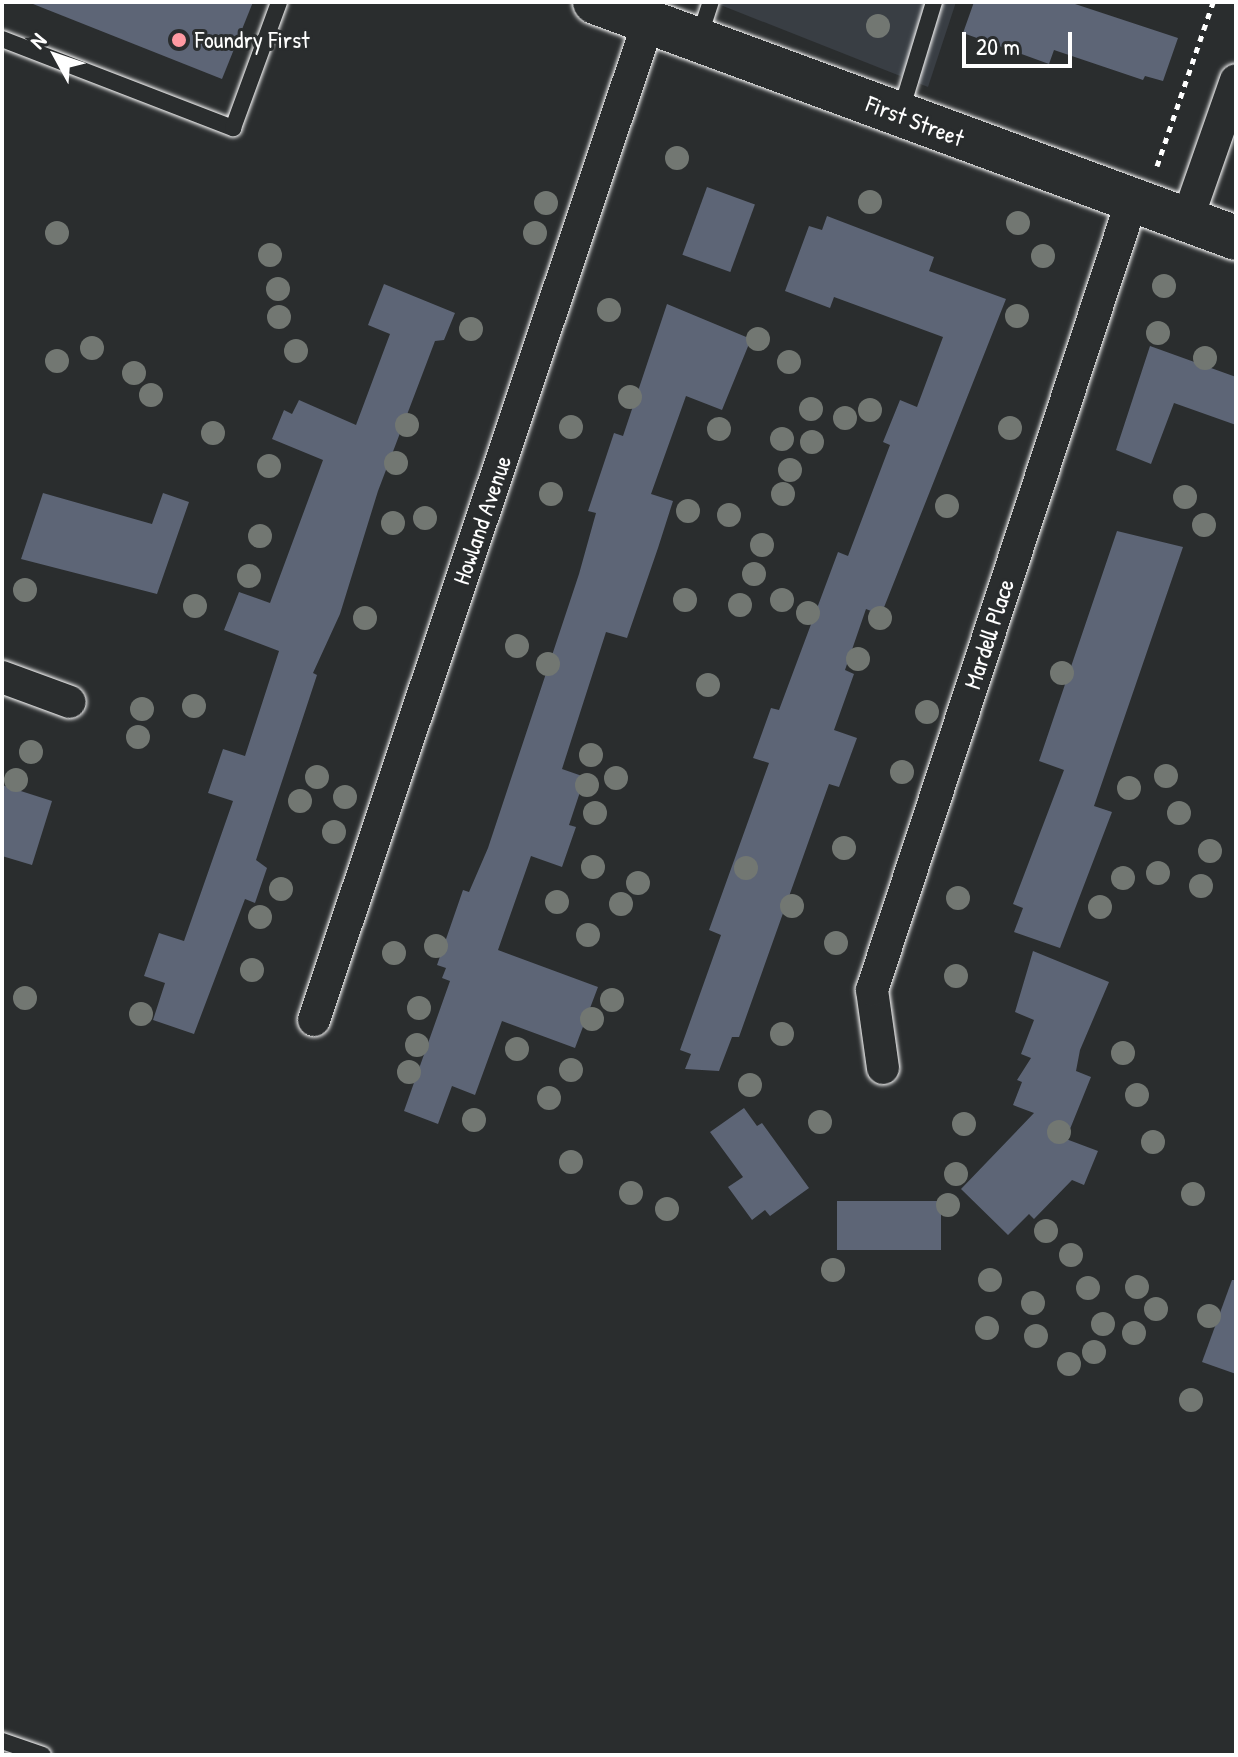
<!DOCTYPE html>
<style>
body{margin:0}
#map{position:relative;width:1238px;height:1757px;overflow:hidden;background:#2a2d2e;font-family:"Patrick Hand",sans-serif}
div>[style]{position:absolute}
.built>*{inset:0;background:#393e44}
.building>*{inset:0;background:#5d6576;transform-origin:0 0}
.path>*{height:5px;margin-top:-2.5px;transform-origin:0;background:repeating-linear-gradient(90deg,#fff 0 6px,transparent 0 12px)}
.roads{filter:drop-shadow(0 0 2px #fff) drop-shadow(0 0 2px #fff)}
.lane>*{height:16px;margin:-8px;padding:0 8px;transform-origin:8px;border-radius:8px;background:#2a2d2e}
.street>*{height:32px;margin:-16px;padding:0 16px;transform-origin:16px;border-radius:16px;background:#2a2d2e}
.secondary>*{height:44px;margin:-22px;padding:0 22px;transform-origin:22px;border-radius:22px;background:#2a2d2e}
.trees>*{width:24px;height:24px;margin:-12px;border-radius:50%;background:#727772}
.dots>*{width:22px;height:22px;translate:-50% -50%;box-sizing:border-box;border:4px solid #2a2d2e;border-radius:50%}
span{translate:-50% -50%;white-space:nowrap;text-align:center;line-height:1.15;-webkit-text-stroke:6px #2a2d2e;paint-order:stroke}
.poi-label{font-size:24px;color:#fff}
.left{translate:0 -50%;text-align:left}
.street-label{font-size:24px;color:#fff}
.frame{position:absolute;inset:0;border:4px solid #fff;pointer-events:none}
.north{position:absolute;left:16px;top:16px;width:80px;height:80px;-webkit-text-stroke:6px #2a2d2e;paint-order:stroke;rotate:310deg;font-size:22px;font-weight:700;line-height:32px;text-align:center;color:#fff}
.north::after{content:'';display:block;margin:auto;width:28px;height:36px;background:#fff;clip-path:polygon(50% 0,100% 100%,50% 72%,0 100%)}
.scale{position:absolute;left:962px;top:32px;width:110px;height:36px;box-sizing:border-box;border:4px solid #fff;border-top:0;padding-left:10px;font-size:24px;line-height:28px;white-space:nowrap;color:#fff;-webkit-text-stroke:6px #2a2d2e;paint-order:stroke}
</style>
<div id="map">
<div class="built">
<i style="clip-path:polygon(713px 2px,956px 2px,928px 87px)"></i>
</div>
<div class="building">
<i style="clip-path:polygon(28px 2px,253px 2px,222px 79px)"></i>
<i style="clip-path:polygon(974px 2px,1069px 2px,1178px 38px,1163px 81px,1145px 76px,1143px 80px,1054px 50px,1049px 64px,963px 33px)"></i>
<i style="left:707px;top:187px;width:51px;height:72px;rotate:20deg"></i>
<i style="clip-path:polygon(827px 216px,934px 257px,929px 271px,1006px 299px,881px 615px,866px 609px,845px 670px,854px 674px,834px 730px,857px 738px,839px 787px,829px 784px,739px 1037px,732px 1037px,719px 1071px,685px 1069px,691px 1054px,680px 1050px,721px 935px,709px 930px,769px 763px,753px 758px,771px 708px,779px 710px,838px 552px,848px 556px,890px 445px,883px 442px,900px 400px,917px 407px,943px 337px,834px 297px,830px 308px,785px 291px,809px 226px,822px 230px)"></i>
<i style="clip-path:polygon(384px 284px,455px 313px,444px 340px,435px 341px,378px 491px,340px 614px,313px 673px,317px 675px,256px 860px,267px 868px,255px 903px,245px 899px,194px 1034px,153px 1020px,165px 983px,144px 976px,159px 933px,184px 941px,233px 801px,208px 793px,223px 749px,245px 756px,279px 651px,224px 630px,239px 592px,270px 603px,323px 460px,272px 439px,284px 410px,292px 414px,299px 400px,356px 425px,390px 334px,368px 325px)"></i>
<i style="clip-path:polygon(667px 304px,751px 339px,722px 410px,686px 396px,651px 494px,673px 501px,658px 548px,627px 638px,606px 632px,562px 769px,585px 777px,569px 825px,576px 827px,562px 867px,531px 856px,498px 950px,598px 987px,575px 1048px,502px 1021px,475px 1095px,452px 1086px,438px 1124px,404px 1111px,450px 981px,442px 978px,446px 968px,437px 965px,463px 890px,469px 892px,488px 848px,579px 574px,596px 513px,588px 511px,614px 433px,623px 436px)"></i>
<i style="clip-path:polygon(1150px 346px,1236px 377px,1236px 425px,1174px 403px,1151px 464px,1116px 450px)"></i>
<i style="clip-path:polygon(43px 493px,152px 524px,163px 493px,189px 502px,157px 594px,21px 559px)"></i>
<i style="clip-path:polygon(1117px 531px,1183px 547px,1094px 806px,1112px 812px,1060px 948px,1014px 932px,1023px 908px,1013px 904px,1064px 770px,1039px 761px)"></i>
<i style="clip-path:polygon(2px 785px,52px 801px,32px 865px,2px 856px)"></i>
<i style="clip-path:polygon(1033px 951px,1109px 982px,1080px 1050px,1076px 1071px,1091px 1077px,1066px 1139px,1098px 1151px,1084px 1185px,1072px 1180px,1034px 1219px,1029px 1214px,1008px 1235px,961px 1189px,1034px 1113px,1013px 1105px,1022px 1082px,1017px 1080px,1031px 1058px,1021px 1054px,1034px 1020px,1015px 1012px)"></i>
<i style="clip-path:polygon(744px 1108px,757px 1126px,762px 1123px,809px 1188px,770px 1216px,765px 1210px,752px 1220px,728px 1187px,743px 1177px,710px 1132px)"></i>
<i style="left:837px;top:1201px;width:104px;height:49px"></i>
<i style="clip-path:polygon(1232px 1280px,1236px 1280px,1236px 1374px,1202px 1362px)"></i>
</div>
<div class="path">
<i style="left:1157px;top:166px;width:173px;rotate:-71.1deg"></i>
</div>
<div class="roads">
<div class="lane">
<i style="left:699px;top:38px;width:38px;rotate:-72deg"></i>
<i style="left:2px;top:39px;width:248px;rotate:21.1deg"></i>
<i style="left:233px;top:128px;width:134px;rotate:-69.9deg"></i>
<i style="left:900px;top:114px;width:117px;rotate:-73.1deg"></i>
<i style="left:2px;top:1741px;width:43px;rotate:18.9deg"></i>
</div>
<div class="street">
<i style="left:1187px;top:220px;width:148px;rotate:-70.7deg"></i>
<i style="left:2px;top:677px;width:72px;rotate:20.2deg"></i>
<i style="left:314px;top:1020px;width:1055px;rotate:-71.48deg"></i>
<i style="left:883px;top:1068px;width:79px;rotate:-98deg"></i>
<i style="left:872px;top:990px;width:829px;rotate:-71.78deg"></i>
</div>
<div class="secondary">
<i style="left:595px;top:2px;width:683px;rotate:20.21deg"></i>
</div>
</div>
<div class="trees">
<i style="left:878px;top:26px"></i>
<i style="left:677px;top:158px"></i>
<i style="left:870px;top:202px"></i>
<i style="left:546px;top:203px"></i>
<i style="left:1018px;top:223px"></i>
<i style="left:57px;top:233px"></i>
<i style="left:535px;top:233px"></i>
<i style="left:270px;top:255px"></i>
<i style="left:1043px;top:256px"></i>
<i style="left:1164px;top:286px"></i>
<i style="left:278px;top:289px"></i>
<i style="left:609px;top:310px"></i>
<i style="left:1017px;top:316px"></i>
<i style="left:279px;top:317px"></i>
<i style="left:471px;top:329px"></i>
<i style="left:1158px;top:333px"></i>
<i style="left:758px;top:339px"></i>
<i style="left:92px;top:348px"></i>
<i style="left:296px;top:351px"></i>
<i style="left:1205px;top:358px"></i>
<i style="left:57px;top:361px"></i>
<i style="left:789px;top:362px"></i>
<i style="left:134px;top:373px"></i>
<i style="left:151px;top:395px"></i>
<i style="left:630px;top:397px"></i>
<i style="left:811px;top:409px"></i>
<i style="left:870px;top:410px"></i>
<i style="left:845px;top:418px"></i>
<i style="left:407px;top:425px"></i>
<i style="left:571px;top:427px"></i>
<i style="left:1010px;top:428px"></i>
<i style="left:719px;top:429px"></i>
<i style="left:213px;top:433px"></i>
<i style="left:782px;top:439px"></i>
<i style="left:812px;top:442px"></i>
<i style="left:396px;top:463px"></i>
<i style="left:269px;top:466px"></i>
<i style="left:790px;top:470px"></i>
<i style="left:551px;top:494px"></i>
<i style="left:783px;top:494px"></i>
<i style="left:1185px;top:497px"></i>
<i style="left:947px;top:506px"></i>
<i style="left:688px;top:511px"></i>
<i style="left:729px;top:515px"></i>
<i style="left:425px;top:518px"></i>
<i style="left:393px;top:523px"></i>
<i style="left:1204px;top:525px"></i>
<i style="left:260px;top:536px"></i>
<i style="left:762px;top:545px"></i>
<i style="left:754px;top:574px"></i>
<i style="left:249px;top:576px"></i>
<i style="left:25px;top:590px"></i>
<i style="left:685px;top:600px"></i>
<i style="left:782px;top:600px"></i>
<i style="left:740px;top:605px"></i>
<i style="left:195px;top:606px"></i>
<i style="left:808px;top:613px"></i>
<i style="left:365px;top:618px"></i>
<i style="left:880px;top:618px"></i>
<i style="left:517px;top:646px"></i>
<i style="left:858px;top:659px"></i>
<i style="left:548px;top:664px"></i>
<i style="left:1062px;top:673px"></i>
<i style="left:708px;top:685px"></i>
<i style="left:194px;top:706px"></i>
<i style="left:142px;top:709px"></i>
<i style="left:927px;top:712px"></i>
<i style="left:138px;top:737px"></i>
<i style="left:31px;top:752px"></i>
<i style="left:591px;top:755px"></i>
<i style="left:902px;top:772px"></i>
<i style="left:1166px;top:776px"></i>
<i style="left:317px;top:777px"></i>
<i style="left:616px;top:778px"></i>
<i style="left:16px;top:780px"></i>
<i style="left:587px;top:785px"></i>
<i style="left:1129px;top:788px"></i>
<i style="left:345px;top:797px"></i>
<i style="left:300px;top:801px"></i>
<i style="left:595px;top:813px"></i>
<i style="left:1179px;top:813px"></i>
<i style="left:334px;top:832px"></i>
<i style="left:844px;top:848px"></i>
<i style="left:1210px;top:851px"></i>
<i style="left:593px;top:867px"></i>
<i style="left:746px;top:868px"></i>
<i style="left:1158px;top:873px"></i>
<i style="left:1123px;top:878px"></i>
<i style="left:638px;top:883px"></i>
<i style="left:1201px;top:886px"></i>
<i style="left:281px;top:889px"></i>
<i style="left:958px;top:898px"></i>
<i style="left:557px;top:902px"></i>
<i style="left:621px;top:904px"></i>
<i style="left:792px;top:906px"></i>
<i style="left:1100px;top:907px"></i>
<i style="left:260px;top:917px"></i>
<i style="left:588px;top:935px"></i>
<i style="left:836px;top:943px"></i>
<i style="left:436px;top:946px"></i>
<i style="left:394px;top:953px"></i>
<i style="left:252px;top:970px"></i>
<i style="left:956px;top:976px"></i>
<i style="left:25px;top:998px"></i>
<i style="left:612px;top:1000px"></i>
<i style="left:419px;top:1008px"></i>
<i style="left:141px;top:1014px"></i>
<i style="left:592px;top:1019px"></i>
<i style="left:782px;top:1034px"></i>
<i style="left:417px;top:1045px"></i>
<i style="left:517px;top:1049px"></i>
<i style="left:1123px;top:1053px"></i>
<i style="left:571px;top:1070px"></i>
<i style="left:409px;top:1072px"></i>
<i style="left:750px;top:1085px"></i>
<i style="left:1137px;top:1095px"></i>
<i style="left:549px;top:1098px"></i>
<i style="left:474px;top:1120px"></i>
<i style="left:820px;top:1122px"></i>
<i style="left:964px;top:1124px"></i>
<i style="left:1059px;top:1132px"></i>
<i style="left:1153px;top:1142px"></i>
<i style="left:571px;top:1162px"></i>
<i style="left:956px;top:1174px"></i>
<i style="left:631px;top:1193px"></i>
<i style="left:1193px;top:1194px"></i>
<i style="left:948px;top:1205px"></i>
<i style="left:667px;top:1209px"></i>
<i style="left:1046px;top:1231px"></i>
<i style="left:1071px;top:1255px"></i>
<i style="left:833px;top:1270px"></i>
<i style="left:990px;top:1280px"></i>
<i style="left:1137px;top:1287px"></i>
<i style="left:1088px;top:1288px"></i>
<i style="left:1033px;top:1303px"></i>
<i style="left:1156px;top:1309px"></i>
<i style="left:1209px;top:1316px"></i>
<i style="left:1103px;top:1324px"></i>
<i style="left:987px;top:1328px"></i>
<i style="left:1134px;top:1333px"></i>
<i style="left:1036px;top:1336px"></i>
<i style="left:1094px;top:1352px"></i>
<i style="left:1069px;top:1364px"></i>
<i style="left:1191px;top:1400px"></i>
</div>
<div class="dots">
<i style="left:179px;top:40px;background:#ff9aa2"></i>
</div>
<div class="poi-label">
<span class="left" style="left:195px;top:40px">Foundry First</span>
</div>
<div class="street-label">
<span style="left:915px;top:121px;rotate:21deg">First Street</span>
<span style="left:482px;top:520px;rotate:-71deg">Howland Avenue</span>
<span style="left:989px;top:634px;rotate:-72deg">Mardell Place</span>
</div>
<div class="frame"></div>
<div class="north">N</div>
<div class="scale">20 m</div>
</div>
